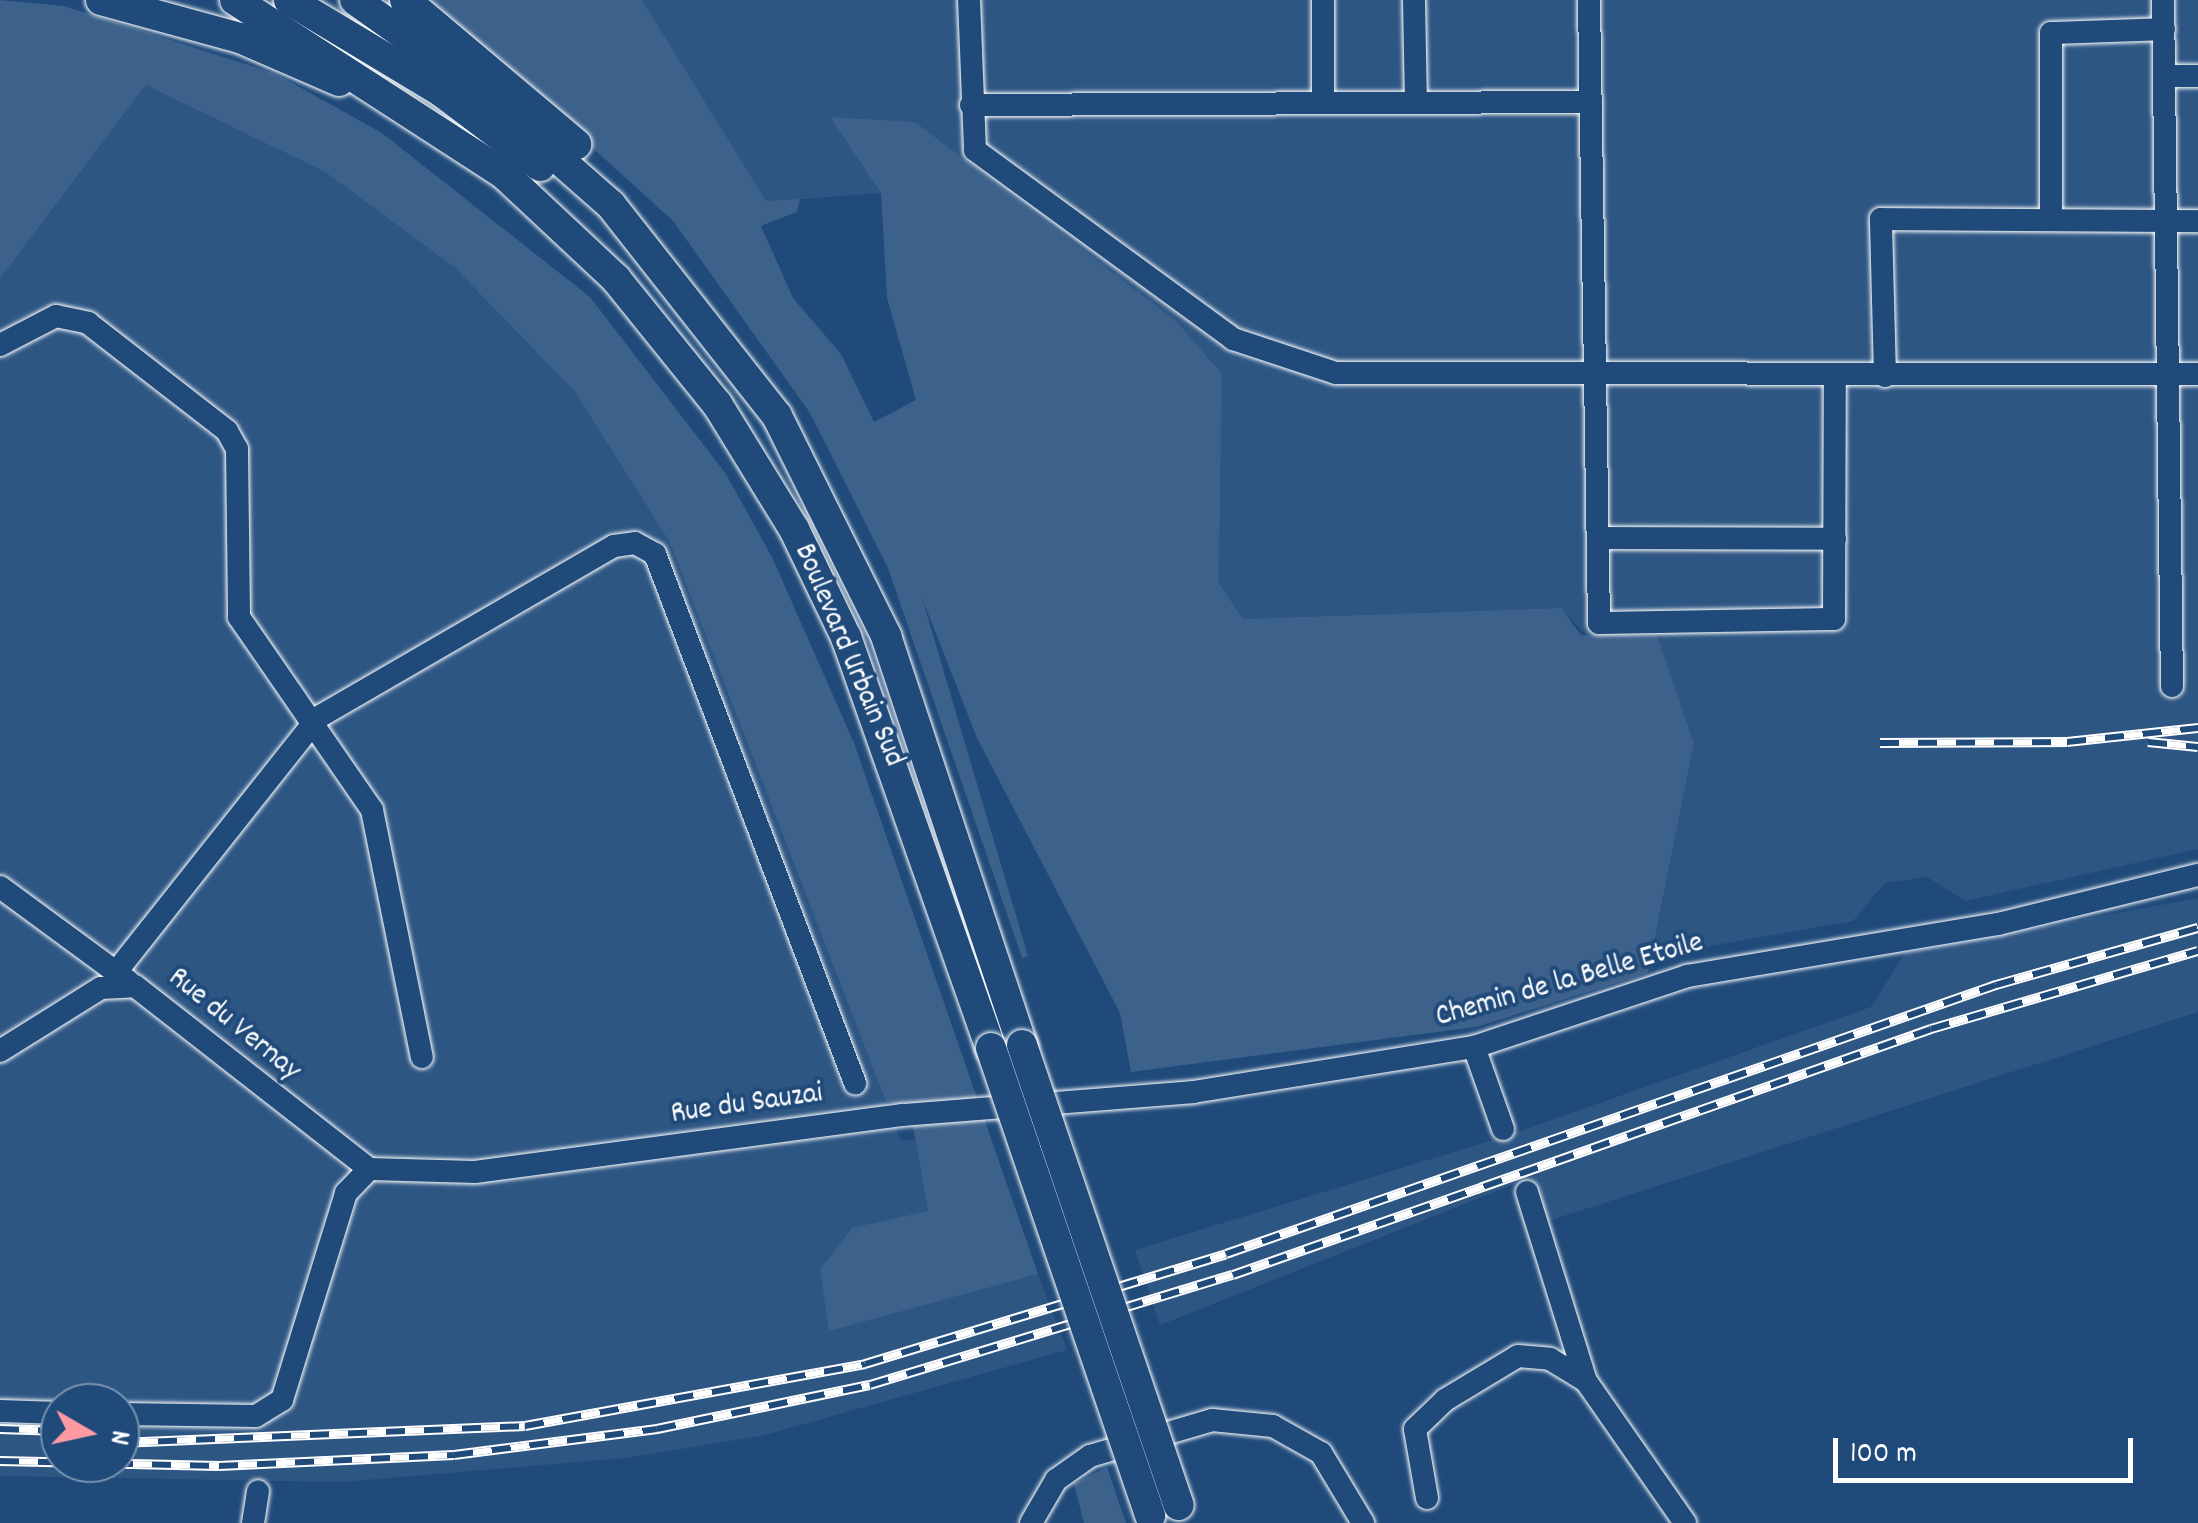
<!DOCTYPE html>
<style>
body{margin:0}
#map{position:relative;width:2198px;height:1523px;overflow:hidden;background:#1f4a7a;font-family:Dekko,sans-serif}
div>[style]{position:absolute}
.built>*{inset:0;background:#2e5683}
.green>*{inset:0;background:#3c618b}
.roads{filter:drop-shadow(0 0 2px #fff) drop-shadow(0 0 2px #fff)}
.minor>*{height:22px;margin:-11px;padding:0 11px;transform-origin:11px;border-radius:11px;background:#1f4a7a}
.highway>*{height:30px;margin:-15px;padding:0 15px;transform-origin:15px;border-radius:15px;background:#1f4a7a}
.rail>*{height:10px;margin-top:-5px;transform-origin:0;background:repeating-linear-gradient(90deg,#1f4a7a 0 19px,#fff 0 38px);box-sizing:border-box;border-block:2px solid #fff}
.bridges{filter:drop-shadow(0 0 2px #fff) drop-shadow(0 0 2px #fff)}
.highway-bridge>*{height:30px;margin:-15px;padding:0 15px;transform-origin:15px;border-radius:15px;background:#1f4a7a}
span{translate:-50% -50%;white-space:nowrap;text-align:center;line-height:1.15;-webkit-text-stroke:8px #1f4a7a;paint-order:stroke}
.street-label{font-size:30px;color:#fff}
.north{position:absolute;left:40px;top:1383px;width:100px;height:100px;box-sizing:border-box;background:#1f4a7a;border:2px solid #7992af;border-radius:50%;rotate:99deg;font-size:28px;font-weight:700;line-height:40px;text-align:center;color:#fff}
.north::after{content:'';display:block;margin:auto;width:35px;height:45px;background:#ff9aa2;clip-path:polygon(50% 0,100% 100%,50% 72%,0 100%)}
.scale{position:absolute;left:1833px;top:1438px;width:300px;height:45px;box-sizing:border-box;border:5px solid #fff;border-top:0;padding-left:12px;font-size:30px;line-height:35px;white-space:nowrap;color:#fff;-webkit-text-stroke:8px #1f4a7a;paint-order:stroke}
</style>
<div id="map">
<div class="built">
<i style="clip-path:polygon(626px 0,2198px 0,2198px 849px,1965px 901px,1927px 877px,1885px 883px,1853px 921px,1652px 956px,1694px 744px,1560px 608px,1243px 619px,1219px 583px,1222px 374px,881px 193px,766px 202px)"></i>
<i style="clip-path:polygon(evenodd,0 13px,325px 172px,454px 267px,575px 392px,670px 543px,901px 1141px,915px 1139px,928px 1211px,960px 1294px,1038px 1274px,1067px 1350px,765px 1435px,626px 1458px,343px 1482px,0 1476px,0 13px,60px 1403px,120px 1403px,120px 1463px,60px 1463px,60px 1403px)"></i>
<i style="clip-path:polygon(2198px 898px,2198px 1012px,1548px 1221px,1530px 1178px,1160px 1325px,1135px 1250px,1512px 1134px,1871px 1007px,1905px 953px)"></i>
</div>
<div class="green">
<i style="clip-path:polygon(0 0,64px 6px,276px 74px,382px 133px,590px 297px,726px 474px,772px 557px,854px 743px,1038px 1274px,829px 1331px,820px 1269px,852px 1228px,928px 1211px,909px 1105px,886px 1102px,670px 543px,575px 392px,454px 267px,325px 172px,146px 85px,0 278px)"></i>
<i style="clip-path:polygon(430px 0,642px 0,766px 201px,800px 199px,797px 212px,761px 226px,793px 298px,841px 354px,874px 422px,916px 400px,887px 298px,881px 193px,830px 117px,915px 122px,1176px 321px,1222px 374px,1219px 583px,1243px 619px,1561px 608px,1581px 635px,1657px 636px,1694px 744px,1648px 973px,1476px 1027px,1131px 1072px,1120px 1013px,977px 738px,922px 598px,1028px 956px,1022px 958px,888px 568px,810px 413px,673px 221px)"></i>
<i style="clip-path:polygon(1107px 1467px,1126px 1523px,1084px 1523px,1074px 1484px)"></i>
</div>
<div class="roads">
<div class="minor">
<i style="left:969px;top:0;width:150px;rotate:87.7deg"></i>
<i style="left:975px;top:150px;width:320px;rotate:36.2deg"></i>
<i style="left:1233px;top:339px;width:108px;rotate:18.3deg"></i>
<i style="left:1336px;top:373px;width:862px;rotate:0.07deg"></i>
<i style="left:1323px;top:0;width:103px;rotate:90deg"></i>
<i style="left:1414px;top:0;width:103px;rotate:88.9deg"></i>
<i style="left:1589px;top:0;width:623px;rotate:89.08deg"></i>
<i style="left:1599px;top:623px;width:235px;rotate:-1deg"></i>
<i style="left:1834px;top:619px;width:243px;rotate:-89.8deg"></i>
<i style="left:2163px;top:0;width:686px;rotate:89.25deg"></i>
<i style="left:2164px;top:76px;width:34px"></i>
<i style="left:971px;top:105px;width:620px;rotate:-0.28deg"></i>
<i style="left:2051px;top:220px;width:187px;rotate:-90deg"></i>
<i style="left:2051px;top:33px;width:113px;rotate:-2deg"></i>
<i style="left:0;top:345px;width:63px;rotate:-27.4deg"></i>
<i style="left:56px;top:316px;width:33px;rotate:12deg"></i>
<i style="left:88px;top:323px;width:176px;rotate:37.8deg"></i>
<i style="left:227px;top:431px;width:21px;rotate:61deg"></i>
<i style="left:237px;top:449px;width:168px;rotate:89.3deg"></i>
<i style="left:239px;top:617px;width:234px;rotate:55.4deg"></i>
<i style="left:372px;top:810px;width:252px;rotate:78.6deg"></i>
<i style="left:1885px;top:376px;width:157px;rotate:-91.5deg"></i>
<i style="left:1881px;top:219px;width:317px;rotate:0.4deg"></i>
<i style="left:1598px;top:538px;width:237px;rotate:0.2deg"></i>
<i style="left:0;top:887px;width:159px;rotate:36.3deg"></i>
<i style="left:116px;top:972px;width:324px;rotate:-51.6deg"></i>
<i style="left:317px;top:718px;width:343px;rotate:-30.1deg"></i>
<i style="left:614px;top:546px;width:21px;rotate:-8deg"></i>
<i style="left:635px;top:543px;width:23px;rotate:29deg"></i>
<i style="left:655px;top:554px;width:566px;rotate:69.29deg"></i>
<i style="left:1474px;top:1047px;width:87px;rotate:70.5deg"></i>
<i style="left:0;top:1051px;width:119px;rotate:-32deg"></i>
<i style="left:101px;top:988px;width:34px;rotate:-3deg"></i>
<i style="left:135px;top:986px;width:297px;rotate:38deg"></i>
<i style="left:369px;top:1169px;width:106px;rotate:1.6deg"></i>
<i style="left:475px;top:1172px;width:432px;rotate:-7.6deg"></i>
<i style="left:903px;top:1115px;width:291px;rotate:-4.5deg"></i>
<i style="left:1193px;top:1092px;width:285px;rotate:-9.1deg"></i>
<i style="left:1474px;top:1047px;width:225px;rotate:-18.4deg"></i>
<i style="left:1687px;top:976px;width:315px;rotate:-9.5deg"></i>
<i style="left:1998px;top:924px;width:206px;rotate:-13.8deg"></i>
<i style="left:1527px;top:1192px;width:198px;rotate:72.7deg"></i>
<i style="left:1586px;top:1381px;width:173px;rotate:55.1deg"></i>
<i style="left:0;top:1411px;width:60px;rotate:1.9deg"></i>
<i style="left:120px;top:1414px;width:136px;rotate:0.8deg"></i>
<i style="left:256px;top:1416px;width:31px;rotate:-32deg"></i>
<i style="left:282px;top:1400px;width:217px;rotate:-72.8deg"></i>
<i style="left:346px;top:1193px;width:33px;rotate:-46deg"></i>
<i style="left:1427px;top:1498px;width:70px;rotate:-99.9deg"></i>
<i style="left:1415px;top:1429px;width:42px;rotate:-44deg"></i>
<i style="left:1445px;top:1400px;width:85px;rotate:-31.1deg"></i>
<i style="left:1518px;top:1356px;width:32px;rotate:5deg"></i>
<i style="left:1550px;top:1359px;width:42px;rotate:31.4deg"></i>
<i style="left:253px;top:1523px;width:32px;rotate:-81deg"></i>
<i style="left:1031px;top:1523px;width:50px;rotate:-59.8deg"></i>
<i style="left:1056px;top:1480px;width:42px;rotate:-35.2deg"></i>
<i style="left:1090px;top:1456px;width:127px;rotate:-16.4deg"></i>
<i style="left:1212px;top:1420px;width:61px;rotate:5.6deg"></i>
<i style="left:1273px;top:1426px;width:55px;rotate:29.4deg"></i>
<i style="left:1321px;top:1453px;width:82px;rotate:59deg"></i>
</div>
<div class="highway">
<i style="left:101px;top:0;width:144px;rotate:15.3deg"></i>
<i style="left:240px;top:38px;width:108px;rotate:23.5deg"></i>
<i style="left:235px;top:0;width:322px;rotate:32.9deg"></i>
<i style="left:505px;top:175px;width:152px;rotate:43.1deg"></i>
<i style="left:616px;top:279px;width:161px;rotate:51.1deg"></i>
<i style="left:717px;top:404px;width:147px;rotate:58.4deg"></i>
<i style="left:794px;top:529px;width:120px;rotate:64.3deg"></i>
<i style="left:846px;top:637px;width:436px;rotate:70.6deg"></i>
<i style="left:289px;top:0;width:179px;rotate:31deg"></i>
<i style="left:442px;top:92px;width:123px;rotate:37.1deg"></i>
<i style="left:355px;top:0;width:142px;rotate:35.3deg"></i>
<i style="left:471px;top:82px;width:186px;rotate:41.3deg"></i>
<i style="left:611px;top:205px;width:268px;rotate:51.8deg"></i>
<i style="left:777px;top:416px;width:246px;rotate:63.6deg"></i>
<i style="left:886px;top:636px;width:431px;rotate:71.6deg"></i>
<i style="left:405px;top:0;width:224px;rotate:40.1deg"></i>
</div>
</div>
<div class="rail">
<i style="left:2148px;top:742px;width:50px;rotate:5.7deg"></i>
<i style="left:1880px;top:743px;width:187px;rotate:-0.3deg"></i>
<i style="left:2067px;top:742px;width:132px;rotate:-6.1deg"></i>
<i style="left:0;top:1429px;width:60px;rotate:1.9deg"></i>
<i style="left:120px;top:1443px;width:405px;rotate:-2.4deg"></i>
<i style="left:525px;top:1426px;width:346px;rotate:-10.3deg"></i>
<i style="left:865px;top:1364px;width:377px;rotate:-16.9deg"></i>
<i style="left:1226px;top:1254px;width:816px;rotate:-19.26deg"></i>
<i style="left:1996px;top:985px;width:210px;rotate:-15.8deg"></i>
<i style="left:0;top:1461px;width:219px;rotate:1.3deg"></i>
<i style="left:219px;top:1466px;width:235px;rotate:-2.7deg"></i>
<i style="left:454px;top:1455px;width:205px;rotate:-7.3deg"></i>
<i style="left:657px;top:1429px;width:217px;rotate:-11.7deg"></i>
<i style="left:870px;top:1385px;width:379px;rotate:-16.9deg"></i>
<i style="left:1233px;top:1275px;width:740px;rotate:-19.41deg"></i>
<i style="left:1931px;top:1029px;width:278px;rotate:-16.3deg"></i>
</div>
<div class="bridges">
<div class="highway-bridge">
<i style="left:1022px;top:1045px;width:486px;rotate:71.2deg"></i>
<i style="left:991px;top:1048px;width:494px;rotate:71.2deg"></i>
</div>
</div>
<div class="street-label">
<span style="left:847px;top:656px;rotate:67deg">Boulevard Urbain Sud</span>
<span style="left:1570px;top:982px;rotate:-16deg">Chemin de la Belle Etoile</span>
<span style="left:233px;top:1026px;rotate:39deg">Rue du Vernay</span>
<span style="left:747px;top:1106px;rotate:-8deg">Rue du Sauzai</span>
</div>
<div class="north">N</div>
<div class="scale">100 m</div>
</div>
